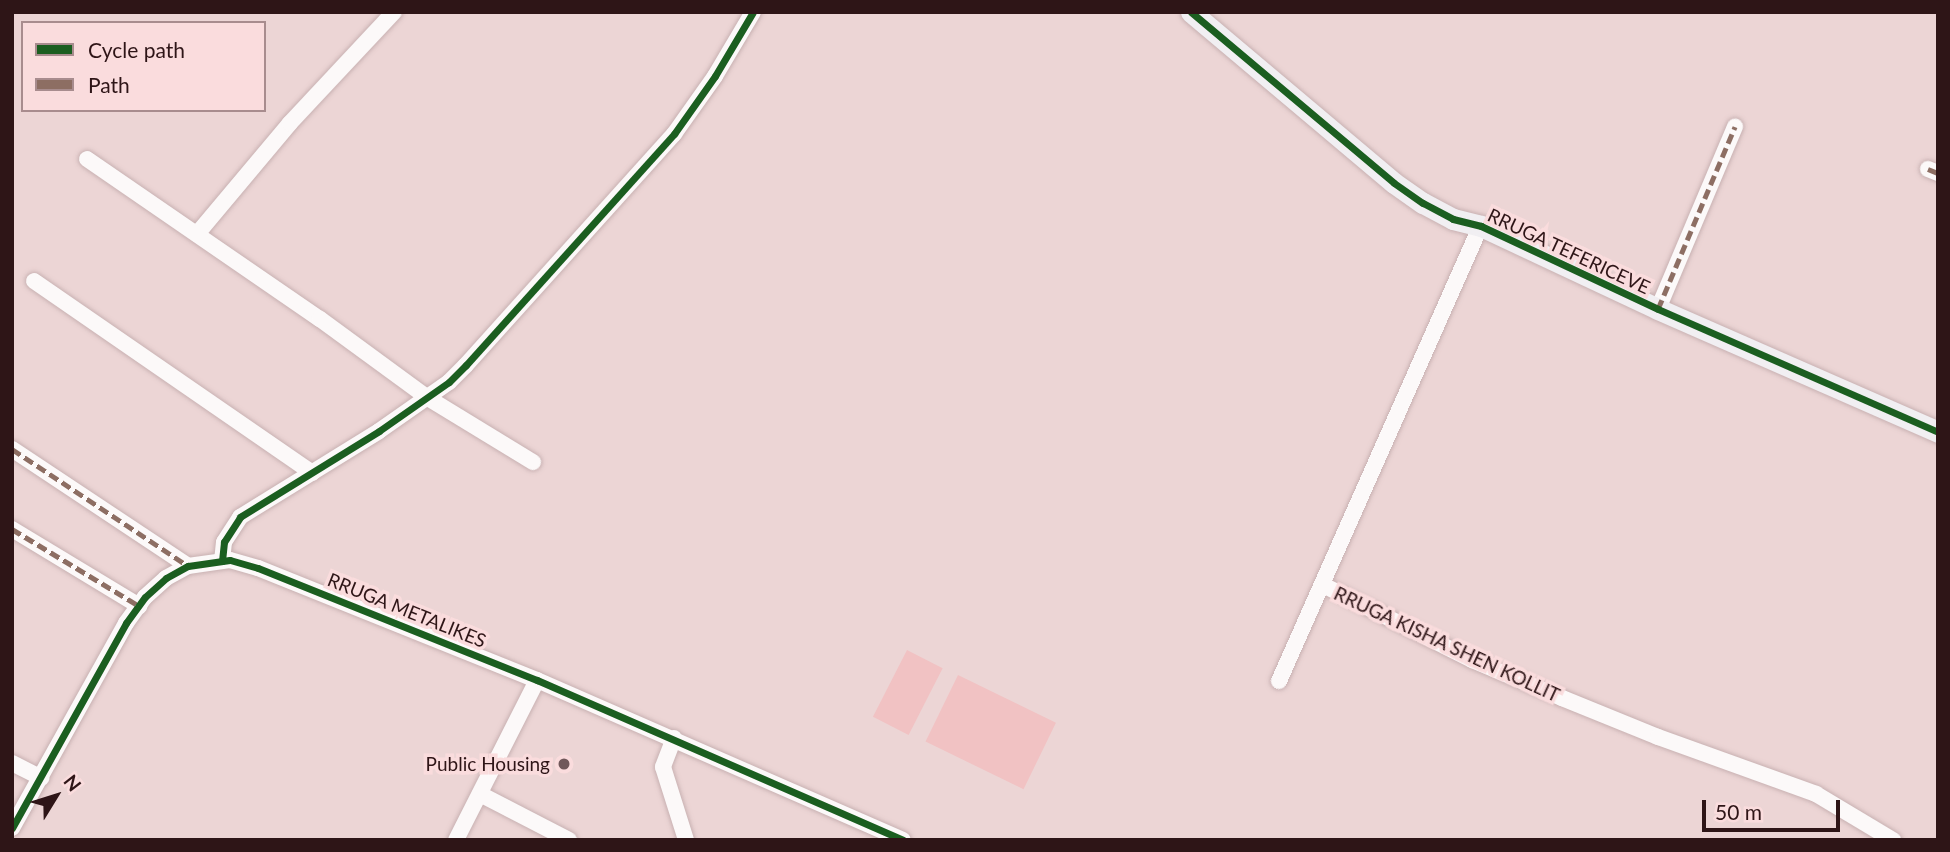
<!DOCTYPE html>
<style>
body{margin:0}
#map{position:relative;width:1950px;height:852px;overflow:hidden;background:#ecd5d5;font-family:Lato,sans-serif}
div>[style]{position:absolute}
.green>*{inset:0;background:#f1c2c3;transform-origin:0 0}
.roads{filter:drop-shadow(0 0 2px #c8b1b2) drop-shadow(0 0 2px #c8b1b2)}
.street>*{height:16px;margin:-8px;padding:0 8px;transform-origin:8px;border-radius:8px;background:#fcf9f9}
.secondary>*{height:21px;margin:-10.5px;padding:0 10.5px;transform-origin:10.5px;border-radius:10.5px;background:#f1eff2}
.quiet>*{height:5px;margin-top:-2.5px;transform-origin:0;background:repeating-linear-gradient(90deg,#8d6e63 0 10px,transparent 0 15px)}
.cycleway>*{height:7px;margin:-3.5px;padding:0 3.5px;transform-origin:3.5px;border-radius:3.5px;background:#1b5e20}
.dots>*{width:19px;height:19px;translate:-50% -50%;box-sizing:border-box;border:4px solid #fadcdd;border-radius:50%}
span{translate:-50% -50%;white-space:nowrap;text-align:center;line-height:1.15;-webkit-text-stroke:7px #fadcdd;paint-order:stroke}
.street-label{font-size:19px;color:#2e1517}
.poi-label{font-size:19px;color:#2e1517}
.right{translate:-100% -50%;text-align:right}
.frame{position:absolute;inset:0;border:14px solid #2e1517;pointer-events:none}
.legend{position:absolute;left:21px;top:21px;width:245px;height:91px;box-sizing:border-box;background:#fadcdd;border:2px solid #a88c8e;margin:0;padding:9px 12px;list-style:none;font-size:21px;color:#2e1517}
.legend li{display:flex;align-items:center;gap:14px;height:35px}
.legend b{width:35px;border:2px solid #a88c8e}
.north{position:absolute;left:21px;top:761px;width:70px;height:70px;-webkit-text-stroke:5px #fadcdd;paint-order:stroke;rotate:52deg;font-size:19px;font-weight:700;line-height:28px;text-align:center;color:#2e1517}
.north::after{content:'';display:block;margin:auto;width:24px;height:32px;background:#2e1517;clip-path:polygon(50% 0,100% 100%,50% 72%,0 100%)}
.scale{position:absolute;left:1702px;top:800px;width:138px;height:32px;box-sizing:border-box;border:4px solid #2e1517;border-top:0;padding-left:9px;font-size:21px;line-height:24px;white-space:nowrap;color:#2e1517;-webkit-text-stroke:5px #fadcdd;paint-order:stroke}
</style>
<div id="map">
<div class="green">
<i style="left:907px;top:650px;width:40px;height:75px;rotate:27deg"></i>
<i style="left:958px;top:675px;width:109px;height:74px;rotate:26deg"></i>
</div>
<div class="roads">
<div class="street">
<i style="left:87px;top:159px;width:283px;rotate:34.5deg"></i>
<i style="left:320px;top:319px;width:134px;rotate:36.2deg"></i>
<i style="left:428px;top:398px;width:123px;rotate:31.4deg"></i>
<i style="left:1928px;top:169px;width:11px;rotate:22deg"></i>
<i style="left:197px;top:234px;width:145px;rotate:-50deg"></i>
<i style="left:290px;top:123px;width:152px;rotate:-46.9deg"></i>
<i style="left:34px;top:281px;width:338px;rotate:34.6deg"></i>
<i style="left:1658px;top:309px;width:198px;rotate:-67.1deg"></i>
<i style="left:12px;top:449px;width:211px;rotate:33.6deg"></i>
<i style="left:12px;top:529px;width:149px;rotate:31.2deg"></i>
<i style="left:222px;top:561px;width:19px;rotate:-84deg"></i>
<i style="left:224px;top:542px;width:30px;rotate:-57deg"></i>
<i style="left:240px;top:517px;width:163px;rotate:-31.7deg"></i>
<i style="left:379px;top:431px;width:85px;rotate:-35deg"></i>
<i style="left:449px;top:382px;width:24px;rotate:-45deg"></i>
<i style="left:466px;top:365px;width:311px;rotate:-48deg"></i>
<i style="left:674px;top:134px;width:71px;rotate:-54.7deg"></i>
<i style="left:715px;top:76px;width:74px;rotate:-59.3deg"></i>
<i style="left:1323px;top:585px;width:167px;rotate:26.7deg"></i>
<i style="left:1472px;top:660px;width:98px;rotate:22.9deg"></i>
<i style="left:1562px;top:698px;width:104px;rotate:22.1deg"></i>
<i style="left:1658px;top:737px;width:168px;rotate:19.8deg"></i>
<i style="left:1816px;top:794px;width:90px;rotate:30.9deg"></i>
<i style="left:1279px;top:681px;width:498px;rotate:-66.1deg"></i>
<i style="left:674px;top:738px;width:31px;rotate:111deg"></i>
<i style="left:663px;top:767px;width:77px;rotate:72.5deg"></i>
<i style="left:12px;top:763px;width:33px;rotate:27deg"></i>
<i style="left:480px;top:794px;width:100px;rotate:27.3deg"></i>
<i style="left:12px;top:828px;width:235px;rotate:-60.9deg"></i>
<i style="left:126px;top:623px;width:32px;rotate:-54deg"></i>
<i style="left:145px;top:597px;width:28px;rotate:-42deg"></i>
<i style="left:166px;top:578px;width:25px;rotate:-29deg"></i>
<i style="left:188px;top:566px;width:42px;rotate:-8.1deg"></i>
<i style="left:230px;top:560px;width:29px;rotate:16deg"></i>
<i style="left:258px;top:568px;width:301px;rotate:21.9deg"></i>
<i style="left:537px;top:680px;width:399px;rotate:23.6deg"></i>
<i style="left:456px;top:840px;width:179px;rotate:-63.1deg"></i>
</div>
<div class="secondary">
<i style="left:1191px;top:12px;width:265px;rotate:40.1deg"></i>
<i style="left:1394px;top:183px;width:35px;rotate:35deg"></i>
<i style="left:1423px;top:203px;width:34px;rotate:28deg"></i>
<i style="left:1453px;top:219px;width:29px;rotate:14deg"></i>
<i style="left:1481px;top:226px;width:195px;rotate:25.1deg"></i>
<i style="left:1658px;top:309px;width:306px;rotate:23.7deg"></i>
</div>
</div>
<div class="quiet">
<i style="left:1928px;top:169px;width:11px;rotate:22deg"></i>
<i style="left:1658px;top:309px;width:198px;rotate:-67.1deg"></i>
<i style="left:12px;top:449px;width:211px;rotate:33.6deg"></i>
<i style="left:12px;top:529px;width:149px;rotate:31.2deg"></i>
</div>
<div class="cycleway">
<i style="left:1191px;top:12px;width:265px;rotate:40.1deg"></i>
<i style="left:1394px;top:183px;width:35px;rotate:35deg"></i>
<i style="left:1423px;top:203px;width:34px;rotate:28deg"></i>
<i style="left:1453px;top:219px;width:29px;rotate:14deg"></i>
<i style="left:1481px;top:226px;width:195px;rotate:25.1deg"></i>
<i style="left:1658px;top:309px;width:306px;rotate:23.7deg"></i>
<i style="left:222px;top:561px;width:19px;rotate:-84deg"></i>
<i style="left:224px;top:542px;width:30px;rotate:-57deg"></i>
<i style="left:240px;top:517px;width:163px;rotate:-31.7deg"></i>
<i style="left:379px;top:431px;width:85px;rotate:-35deg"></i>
<i style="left:449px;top:382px;width:24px;rotate:-45deg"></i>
<i style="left:466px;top:365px;width:311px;rotate:-48deg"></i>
<i style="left:674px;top:134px;width:71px;rotate:-54.7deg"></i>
<i style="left:715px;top:76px;width:74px;rotate:-59.3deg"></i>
<i style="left:12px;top:828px;width:235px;rotate:-60.9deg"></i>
<i style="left:126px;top:623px;width:32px;rotate:-54deg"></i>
<i style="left:145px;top:597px;width:28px;rotate:-42deg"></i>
<i style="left:166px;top:578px;width:25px;rotate:-29deg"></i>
<i style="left:188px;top:566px;width:42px;rotate:-8.1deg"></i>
<i style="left:230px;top:560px;width:29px;rotate:16deg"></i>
<i style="left:258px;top:568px;width:301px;rotate:21.9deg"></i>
<i style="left:537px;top:680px;width:399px;rotate:23.6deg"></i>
</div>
<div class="dots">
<i style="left:564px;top:764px;background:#70585a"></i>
</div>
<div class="street-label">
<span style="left:1569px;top:251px;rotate:25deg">RRUGA TEFERICEVE</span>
<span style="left:407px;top:610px;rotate:22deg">RRUGA METALIKES</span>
<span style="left:1447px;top:644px;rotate:25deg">RRUGA KISHA SHEN KOLLIT</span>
</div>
<div class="poi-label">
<span class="right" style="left:550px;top:764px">Public Housing</span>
</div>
<div class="frame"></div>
<ul class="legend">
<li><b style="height:9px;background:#1b5e20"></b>Cycle path</li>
<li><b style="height:9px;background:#8d6e63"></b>Path</li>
</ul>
<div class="north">N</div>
<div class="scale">50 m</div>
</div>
